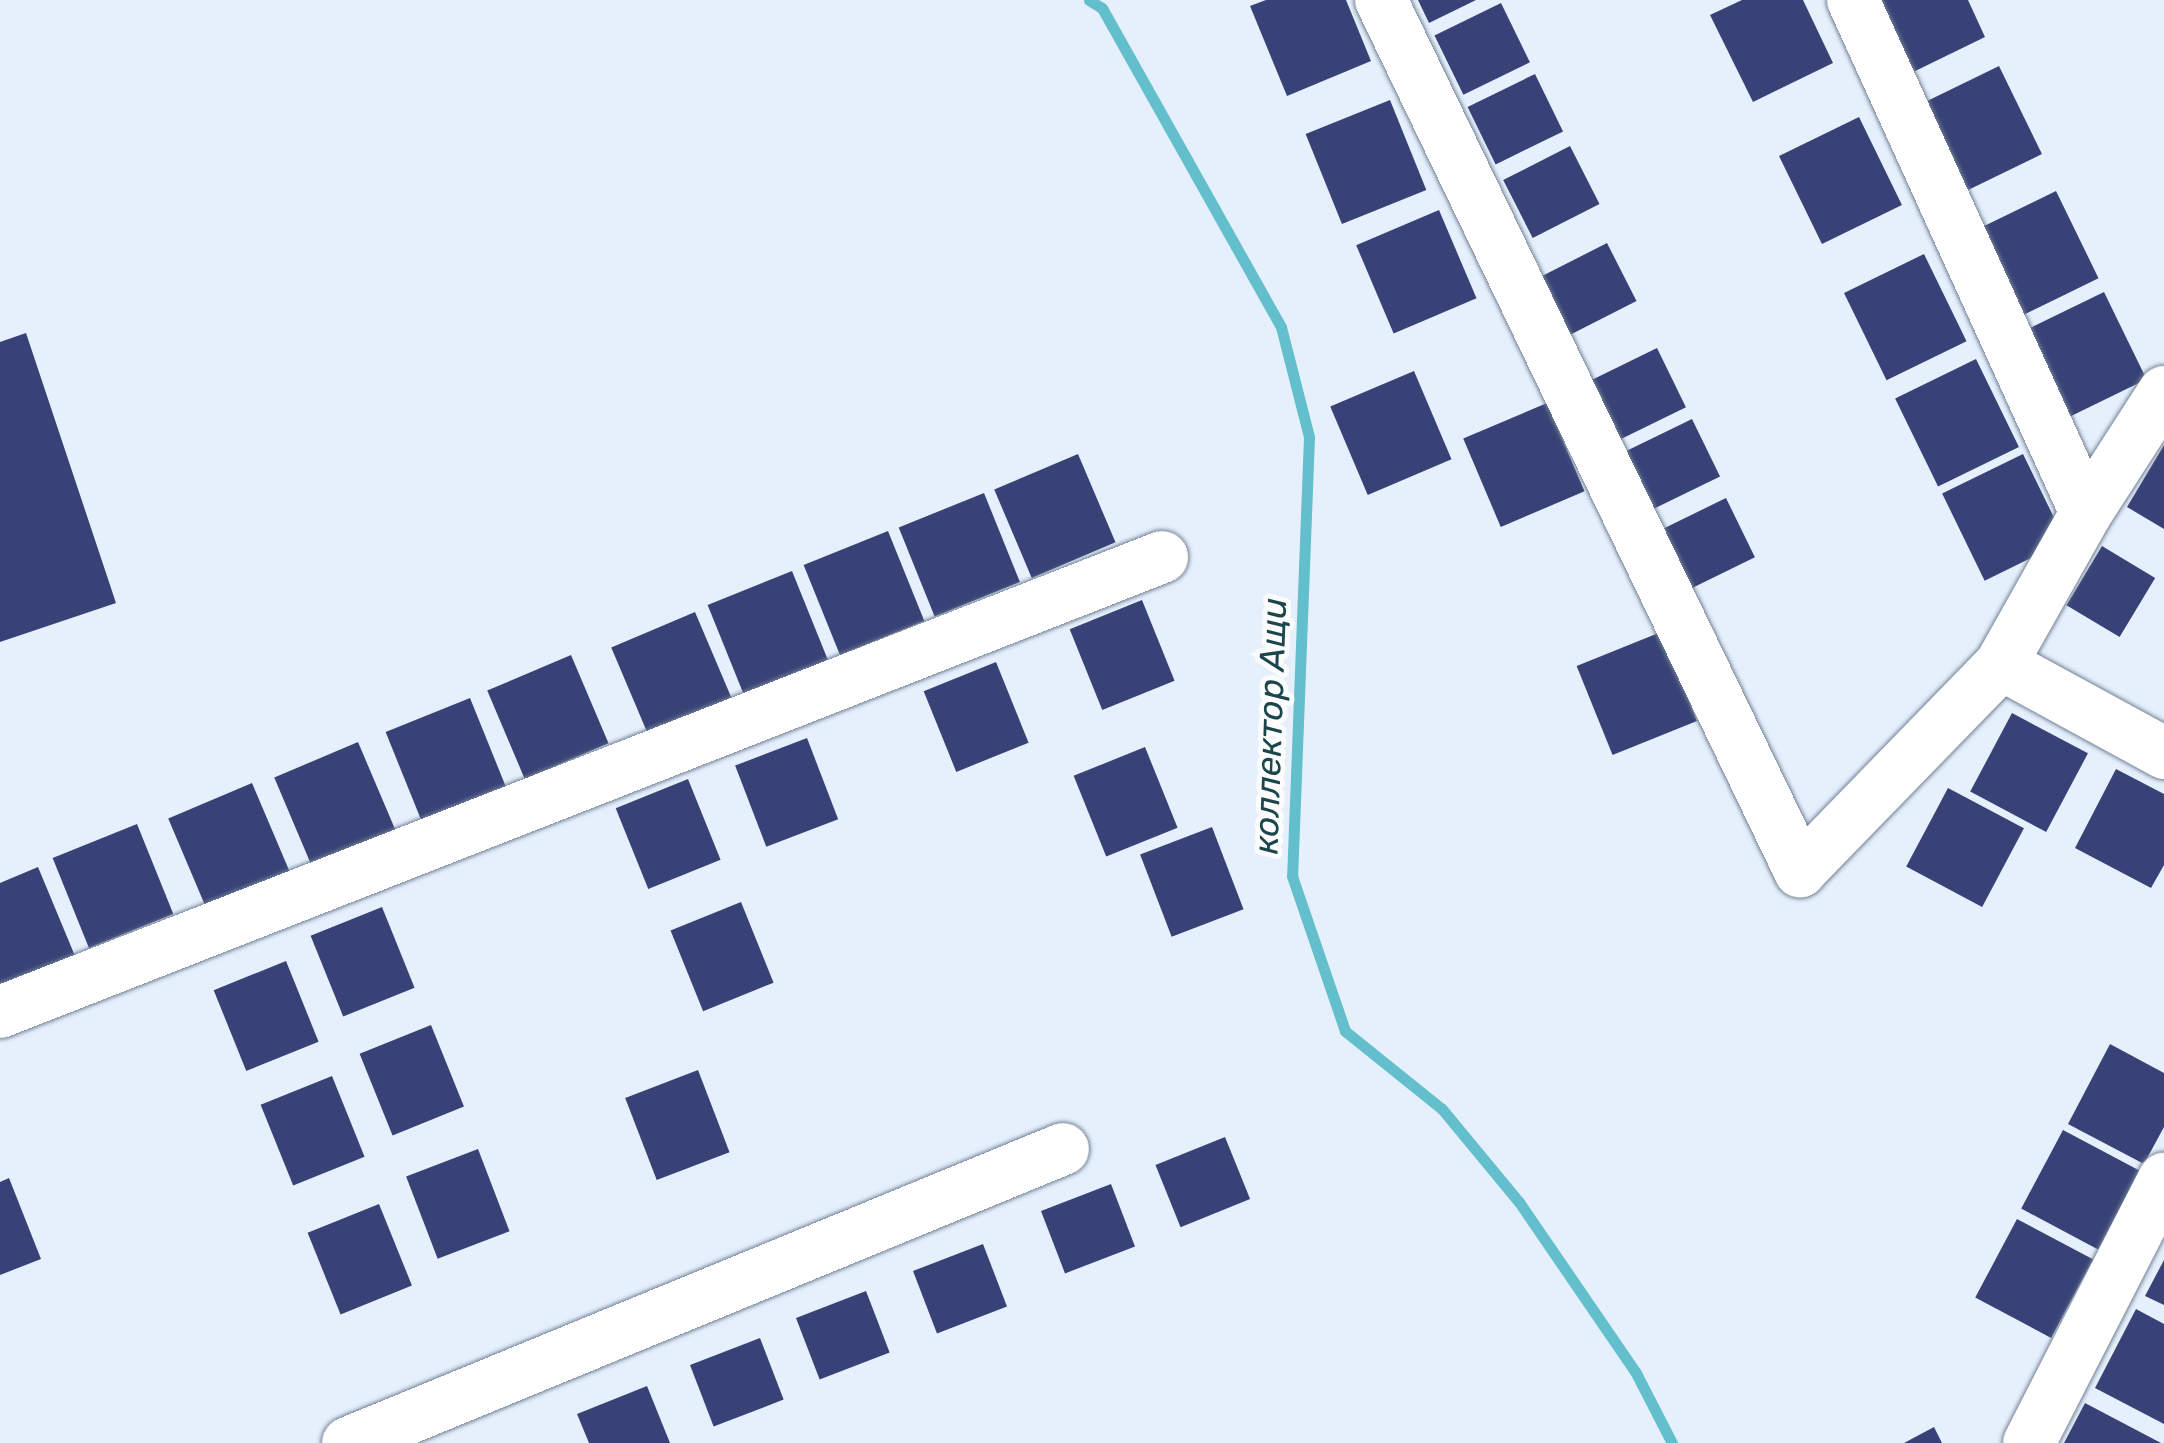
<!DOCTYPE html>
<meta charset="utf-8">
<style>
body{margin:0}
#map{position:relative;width:2164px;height:1443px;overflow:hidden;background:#e6f0fd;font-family:Rubik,sans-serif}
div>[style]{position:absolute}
.stream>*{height:11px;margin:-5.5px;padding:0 5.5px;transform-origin:5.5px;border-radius:5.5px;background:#62bfcb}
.building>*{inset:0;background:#394277;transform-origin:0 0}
.roads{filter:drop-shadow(0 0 2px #728194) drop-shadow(0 0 2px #728194)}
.minor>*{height:52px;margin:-26px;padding:0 26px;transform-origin:26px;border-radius:26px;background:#fff}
span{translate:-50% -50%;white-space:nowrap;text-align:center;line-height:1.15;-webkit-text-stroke:10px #fcfcfc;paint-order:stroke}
.water-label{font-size:35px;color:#1b464c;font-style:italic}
</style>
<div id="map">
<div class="stream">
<i style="left:1089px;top:0;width:15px;rotate:32deg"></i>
<i style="left:1102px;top:8px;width:366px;rotate:60.7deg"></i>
<i style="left:1281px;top:327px;width:114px;rotate:75.7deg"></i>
<i style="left:1309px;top:437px;width:439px;rotate:92.2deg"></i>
<i style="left:1292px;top:876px;width:164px;rotate:71.1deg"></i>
<i style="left:1345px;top:1031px;width:124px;rotate:38.8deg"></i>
<i style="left:1442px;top:1109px;width:121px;rotate:50.4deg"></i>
<i style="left:1519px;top:1202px;width:207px;rotate:55.6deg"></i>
<i style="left:1636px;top:1373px;width:79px;rotate:62.8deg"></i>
</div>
<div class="building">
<i style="clip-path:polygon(1266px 0,1346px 0,1371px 61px,1287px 96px,1250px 6px)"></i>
<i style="clip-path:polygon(1418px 0,1476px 0,1429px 23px)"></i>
<i style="clip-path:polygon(1742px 0,1803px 0,1833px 63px,1753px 102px,1710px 15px)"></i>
<i style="clip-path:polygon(1868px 0,1968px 0,1985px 37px,1905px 76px)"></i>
<i style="left:1501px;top:3px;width:66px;height:74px;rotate:64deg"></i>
<i style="left:1999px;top:66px;width:98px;height:89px;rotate:64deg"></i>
<i style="left:1535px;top:74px;width:64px;height:75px;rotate:64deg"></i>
<i style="left:1390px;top:100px;width:97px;height:91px;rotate:68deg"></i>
<i style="left:1859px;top:117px;width:98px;height:89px;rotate:64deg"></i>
<i style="left:1570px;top:146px;width:65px;height:75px;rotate:63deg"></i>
<i style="left:2056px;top:191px;width:97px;height:89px;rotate:64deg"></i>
<i style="left:1439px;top:210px;width:96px;height:90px;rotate:67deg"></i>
<i style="left:1607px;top:243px;width:65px;height:75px;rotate:63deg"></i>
<i style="left:1924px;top:254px;width:97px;height:89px;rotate:64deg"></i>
<i style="left:2104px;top:292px;width:97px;height:89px;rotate:64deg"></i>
<i style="clip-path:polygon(26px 333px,116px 603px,0 642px,0 342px)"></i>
<i style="left:1657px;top:348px;width:66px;height:75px;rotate:64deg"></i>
<i style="left:1976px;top:359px;width:98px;height:90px;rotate:64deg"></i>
<i style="left:1414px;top:371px;width:96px;height:91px;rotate:67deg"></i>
<i style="left:1547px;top:403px;width:96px;height:91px;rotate:67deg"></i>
<i style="left:1692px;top:419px;width:64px;height:76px;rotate:64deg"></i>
<i style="clip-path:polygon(2164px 445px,2164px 529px,2127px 507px)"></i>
<i style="left:1078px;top:454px;width:96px;height:91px;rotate:67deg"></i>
<i style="left:2023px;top:454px;width:97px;height:90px;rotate:64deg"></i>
<i style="left:984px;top:493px;width:96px;height:92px;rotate:68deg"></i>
<i style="left:1726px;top:498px;width:66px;height:75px;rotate:64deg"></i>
<i style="left:888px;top:531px;width:97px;height:91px;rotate:68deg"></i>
<i style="left:2102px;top:546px;width:62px;height:69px;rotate:31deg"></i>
<i style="left:792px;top:571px;width:97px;height:91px;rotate:68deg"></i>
<i style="left:1142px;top:600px;width:87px;height:78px;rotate:68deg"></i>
<i style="left:695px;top:612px;width:96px;height:91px;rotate:67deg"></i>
<i style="left:1661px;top:632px;width:96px;height:91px;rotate:68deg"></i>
<i style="left:571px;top:655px;width:96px;height:91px;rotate:67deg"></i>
<i style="left:996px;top:662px;width:87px;height:78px;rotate:68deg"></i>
<i style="left:470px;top:698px;width:97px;height:91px;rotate:68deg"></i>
<i style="left:2012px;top:713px;width:86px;height:89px;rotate:28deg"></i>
<i style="left:807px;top:738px;width:87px;height:77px;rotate:69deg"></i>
<i style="left:358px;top:742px;width:96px;height:91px;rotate:67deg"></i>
<i style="left:1145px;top:747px;width:87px;height:77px;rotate:68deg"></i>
<i style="clip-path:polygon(2116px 769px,2164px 794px,2164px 865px,2151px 888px,2075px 848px)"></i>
<i style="left:688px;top:779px;width:87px;height:78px;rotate:68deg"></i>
<i style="left:252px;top:783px;width:96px;height:91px;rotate:67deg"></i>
<i style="left:1948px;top:788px;width:86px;height:89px;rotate:28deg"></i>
<i style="left:137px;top:824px;width:97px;height:91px;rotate:68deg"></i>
<i style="left:1212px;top:827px;width:88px;height:77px;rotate:69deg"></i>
<i style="clip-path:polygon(38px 867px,75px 956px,0 987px,0 883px)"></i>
<i style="left:741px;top:902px;width:87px;height:76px;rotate:68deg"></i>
<i style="left:382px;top:907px;width:87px;height:77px;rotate:68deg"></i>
<i style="left:286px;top:961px;width:87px;height:78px;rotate:68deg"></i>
<i style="left:431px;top:1025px;width:88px;height:77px;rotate:68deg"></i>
<i style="clip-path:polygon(2110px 1044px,2164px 1073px,2164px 1127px,2144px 1164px,2068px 1124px)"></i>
<i style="left:698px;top:1070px;width:88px;height:78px;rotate:69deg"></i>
<i style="left:332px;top:1076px;width:87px;height:77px;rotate:68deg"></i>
<i style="left:2063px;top:1130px;width:87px;height:89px;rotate:28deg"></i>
<i style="left:1225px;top:1137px;width:67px;height:75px;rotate:68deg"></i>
<i style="left:478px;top:1149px;width:88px;height:77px;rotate:69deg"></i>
<i style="clip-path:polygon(9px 1178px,41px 1259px,0 1275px,0 1182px)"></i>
<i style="left:1111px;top:1184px;width:67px;height:75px;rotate:69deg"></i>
<i style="left:379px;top:1204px;width:88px;height:77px;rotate:68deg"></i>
<i style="left:2017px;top:1219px;width:86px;height:89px;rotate:28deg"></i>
<i style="left:983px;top:1244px;width:67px;height:75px;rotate:69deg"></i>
<i style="clip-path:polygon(2164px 1260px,2164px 1305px,2145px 1296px)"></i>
<i style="left:866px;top:1291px;width:66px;height:75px;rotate:69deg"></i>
<i style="clip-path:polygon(2136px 1309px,2164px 1324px,2164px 1424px,2095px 1388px)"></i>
<i style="left:760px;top:1338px;width:66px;height:75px;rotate:69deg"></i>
<i style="clip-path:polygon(647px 1386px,670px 1443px,589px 1443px,577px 1414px)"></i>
<i style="clip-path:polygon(2085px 1403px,2161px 1443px,2064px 1443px)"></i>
<i style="clip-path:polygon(1934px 1427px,1942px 1443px,1904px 1443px)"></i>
</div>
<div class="roads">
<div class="minor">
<i style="left:1381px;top:0;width:967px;rotate:64.31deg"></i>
<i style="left:1800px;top:871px;width:289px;rotate:-45.8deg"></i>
<i style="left:2001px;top:664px;width:173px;rotate:-60.6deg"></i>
<i style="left:2086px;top:513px;width:144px;rotate:-57.2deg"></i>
<i style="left:1853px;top:0;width:563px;rotate:65.57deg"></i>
<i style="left:2001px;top:664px;width:186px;rotate:28.6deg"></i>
<i style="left:0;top:1012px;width:1248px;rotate:-21.38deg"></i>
<i style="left:348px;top:1443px;width:773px;rotate:-22.35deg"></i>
<i style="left:2029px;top:1443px;width:297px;rotate:-62.9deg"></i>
</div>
</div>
<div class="water-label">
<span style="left:1270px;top:726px;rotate:-88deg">коллектор Ащи</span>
</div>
</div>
